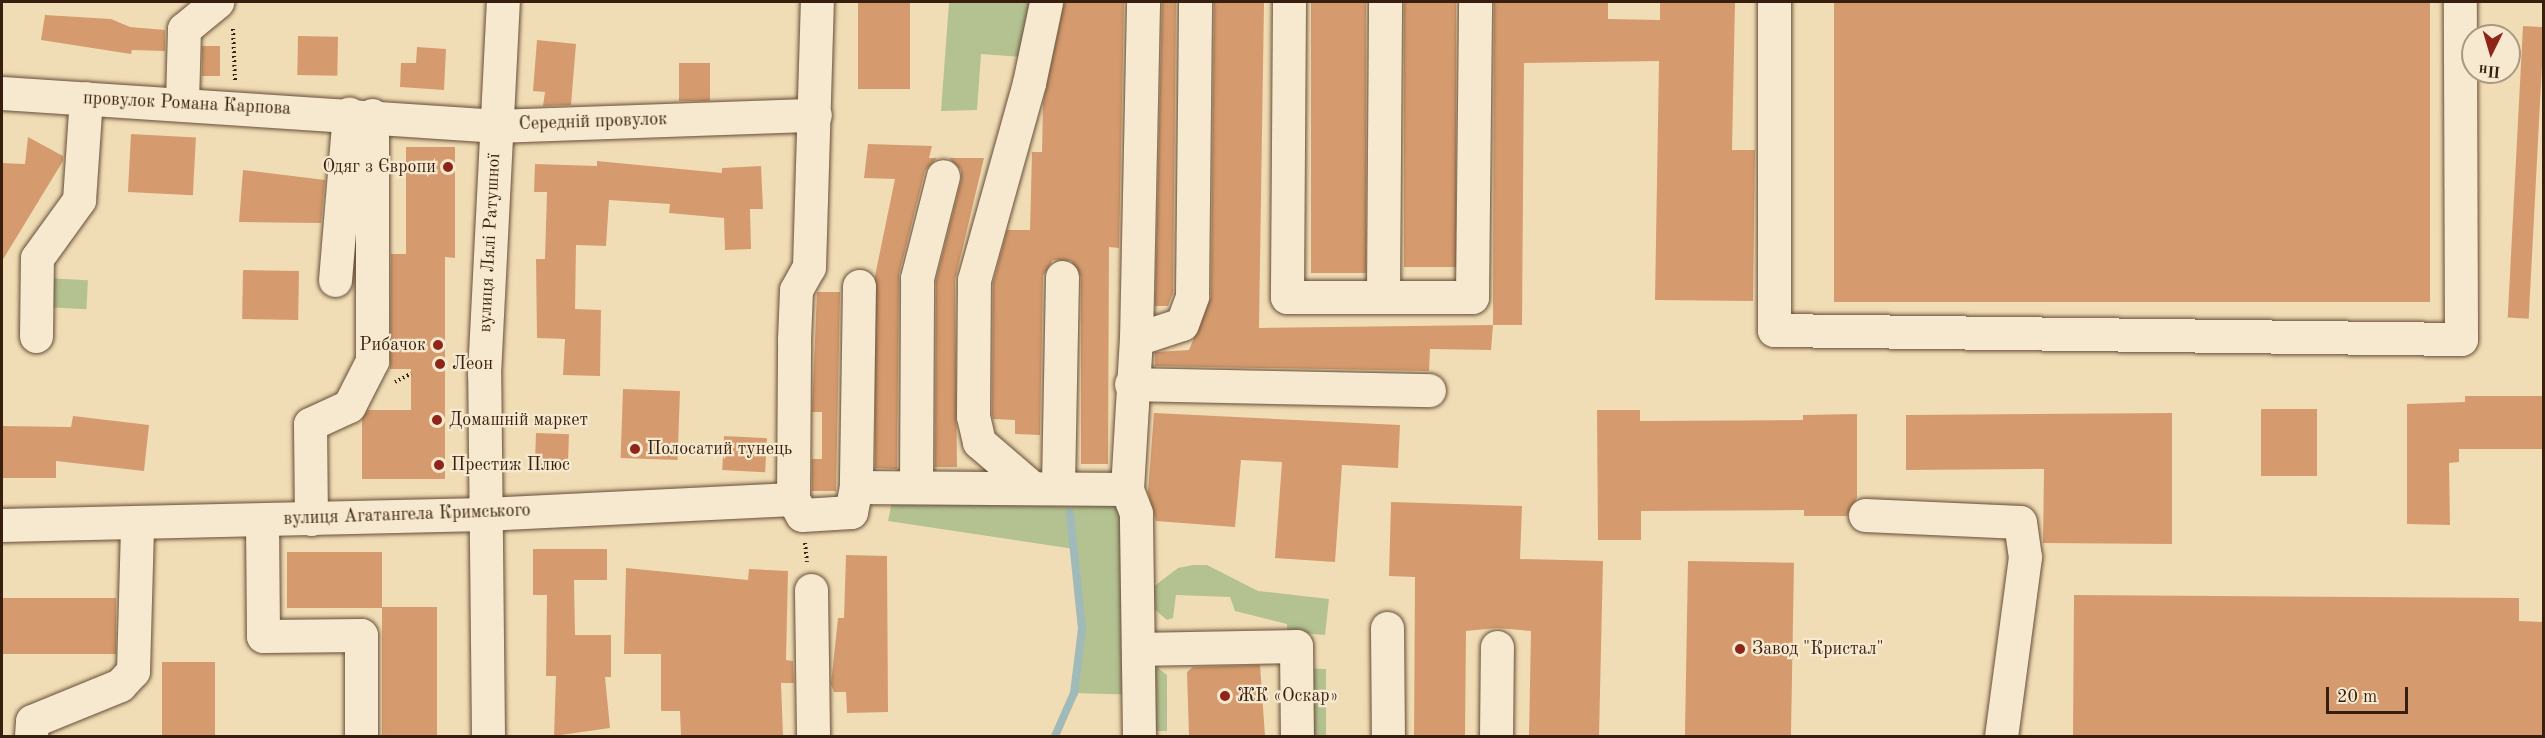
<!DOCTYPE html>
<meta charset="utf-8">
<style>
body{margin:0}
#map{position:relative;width:2545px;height:738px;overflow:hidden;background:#f1ddb5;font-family:"Old Standard TT",serif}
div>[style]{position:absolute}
.green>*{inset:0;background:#b4c292;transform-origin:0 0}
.stream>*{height:8px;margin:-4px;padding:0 4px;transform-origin:4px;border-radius:4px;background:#9fbab8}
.building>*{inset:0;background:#d59b6e;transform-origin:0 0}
.path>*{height:4px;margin-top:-2px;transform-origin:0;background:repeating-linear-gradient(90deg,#381e0e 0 1.5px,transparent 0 4.5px)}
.roads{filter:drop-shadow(0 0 2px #664e38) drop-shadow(0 0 2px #664e38)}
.minor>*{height:33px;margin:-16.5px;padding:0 16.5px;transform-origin:16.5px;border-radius:16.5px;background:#f6e9cf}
.dots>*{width:16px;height:16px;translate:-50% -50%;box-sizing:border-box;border:3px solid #f6e9cf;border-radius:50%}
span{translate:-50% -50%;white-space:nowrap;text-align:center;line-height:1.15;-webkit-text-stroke:4.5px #f6e9cf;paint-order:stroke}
.street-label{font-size:18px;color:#381e0e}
.poi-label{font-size:18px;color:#381e0e}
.right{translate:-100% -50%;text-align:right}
.left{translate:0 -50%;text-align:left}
.frame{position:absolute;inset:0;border:3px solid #381e0e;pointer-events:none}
.north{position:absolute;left:2461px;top:24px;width:60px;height:60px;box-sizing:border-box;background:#f6e9cf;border:2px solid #aa9882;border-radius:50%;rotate:185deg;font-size:16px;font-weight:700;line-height:24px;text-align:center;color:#381e0e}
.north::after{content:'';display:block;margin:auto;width:21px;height:27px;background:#8f2418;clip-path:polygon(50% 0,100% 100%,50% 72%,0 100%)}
.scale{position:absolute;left:2326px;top:687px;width:82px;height:27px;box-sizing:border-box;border:3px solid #381e0e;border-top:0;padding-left:8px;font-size:18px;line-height:21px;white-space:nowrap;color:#381e0e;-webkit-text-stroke:4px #f6e9cf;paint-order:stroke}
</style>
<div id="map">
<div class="green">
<i style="clip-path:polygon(949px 2px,1046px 2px,1035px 58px,981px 54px,977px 110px,941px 111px)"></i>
<i style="left:45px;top:278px;width:43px;height:29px;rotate:3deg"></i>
<i style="clip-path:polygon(895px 487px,1127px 489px,1138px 695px,1074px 693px,1082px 629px,1074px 549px,888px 521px)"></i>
<i style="clip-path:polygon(1193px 565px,1207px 565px,1258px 591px,1329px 599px,1325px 635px,1302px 633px,1302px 668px,1326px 669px,1326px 736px,1309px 736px,1288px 676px,1287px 624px,1235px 611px,1230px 597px,1176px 595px,1173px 618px,1167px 620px,1153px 608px,1153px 587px,1178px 568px)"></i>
<i style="clip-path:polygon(1158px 668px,1167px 675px,1167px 731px,1153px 731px,1153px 673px)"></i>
</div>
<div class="stream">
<i style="left:1055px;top:736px;width:47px;rotate:-66.2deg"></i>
<i style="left:1074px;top:693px;width:64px;rotate:-82.9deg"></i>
<i style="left:1082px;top:629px;width:117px;rotate:-95.9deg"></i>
</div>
<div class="building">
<i style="left:858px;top:2px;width:52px;height:87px"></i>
<i style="clip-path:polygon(1064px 2px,1124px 2px,1119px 248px,1109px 247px,1108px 464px,1081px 464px,1081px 277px,1071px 261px,1053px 260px,1043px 276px,1040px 435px,1015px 434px,1015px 420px,993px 419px,992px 414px,993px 283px,1007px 230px,1030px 230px,1032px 152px,1042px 152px,1043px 103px)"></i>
<i style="clip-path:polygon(1162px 2px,1176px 2px,1173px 293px,1168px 306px,1155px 306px)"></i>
<i style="clip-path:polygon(1214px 2px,1264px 2px,1259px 328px,1493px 325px,1491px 350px,1430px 349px,1429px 371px,1155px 366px,1155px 352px,1189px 350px,1211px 297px)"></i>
<i style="left:1311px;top:2px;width:55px;height:271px"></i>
<i style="left:1404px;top:2px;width:52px;height:265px"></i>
<i style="clip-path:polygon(1494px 2px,1608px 2px,1608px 19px,1660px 20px,1660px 2px,1735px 2px,1732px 150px,1755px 150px,1753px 301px,1655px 300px,1659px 61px,1524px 63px,1522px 325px,1493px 325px)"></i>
<i style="left:1834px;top:2px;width:596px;height:300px"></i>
<i style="clip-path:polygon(45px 15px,111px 19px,130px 27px,165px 30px,165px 51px,132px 50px,131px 54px,41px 40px)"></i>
<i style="left:2523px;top:26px;width:21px;height:292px;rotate:3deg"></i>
<i style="left:298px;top:36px;width:40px;height:39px;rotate:1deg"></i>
<i style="clip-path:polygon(537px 40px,576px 44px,571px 105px,543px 106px,545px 92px,533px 91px)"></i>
<i style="left:202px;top:46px;width:18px;height:30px"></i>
<i style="clip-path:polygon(417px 47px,446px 49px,444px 90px,400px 87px,401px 63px,416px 63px)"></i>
<i style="left:679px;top:63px;width:31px;height:38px"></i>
<i style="left:131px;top:134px;width:65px;height:58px;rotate:3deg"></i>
<i style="clip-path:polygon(28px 137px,63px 156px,63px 161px,2px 261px,2px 163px,25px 164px)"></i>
<i style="clip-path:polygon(868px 144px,932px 146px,929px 158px,937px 158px,925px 171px,899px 274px,897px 469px,875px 468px,875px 276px,895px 179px,864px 178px)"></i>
<i style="clip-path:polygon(406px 147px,455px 147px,455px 258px,445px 257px,445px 479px,362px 479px,362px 418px,368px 410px,411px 410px,411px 369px,390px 369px,391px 254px,406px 254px)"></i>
<i style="clip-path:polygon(949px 158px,984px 158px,955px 280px,957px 467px,935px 467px,936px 280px,961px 180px,961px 170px)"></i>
<i style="clip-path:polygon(597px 161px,722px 173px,722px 168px,761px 166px,763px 209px,750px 209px,751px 249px,725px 250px,724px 218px,669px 213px,670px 204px,609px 200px,606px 246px,576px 245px,575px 309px,601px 310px,600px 376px,563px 375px,565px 339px,537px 338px,536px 259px,545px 259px,547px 192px,534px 192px,535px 164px,597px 166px)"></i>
<i style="clip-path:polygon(243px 170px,325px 180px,321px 223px,239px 222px)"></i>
<i style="left:243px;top:270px;width:56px;height:49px;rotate:1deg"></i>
<i style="clip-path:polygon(817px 292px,840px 292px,836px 491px,812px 491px,812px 459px,822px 459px,822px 412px,812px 412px)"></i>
<i style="left:623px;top:389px;width:57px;height:69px;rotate:2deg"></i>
<i style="clip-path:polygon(2465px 396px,2544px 396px,2544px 449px,2459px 449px,2459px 462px,2449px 463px,2450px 525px,2407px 524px,2407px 404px,2465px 402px)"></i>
<i style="left:2261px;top:409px;width:56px;height:67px"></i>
<i style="clip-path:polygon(1597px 410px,1640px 410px,1640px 421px,1803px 420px,1803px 415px,1857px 414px,1857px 498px,1847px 516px,1804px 516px,1804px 510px,1641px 511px,1641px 540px,1598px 540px)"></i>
<i style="clip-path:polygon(1154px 413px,1400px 425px,1398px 468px,1342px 465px,1335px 562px,1275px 558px,1282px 462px,1241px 460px,1235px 527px,1156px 521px,1148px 492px)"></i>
<i style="clip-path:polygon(2172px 413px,2172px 544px,2043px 543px,2044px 469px,1906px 470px,1906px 415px)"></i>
<i style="clip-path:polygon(73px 416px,149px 425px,144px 471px,56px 461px,56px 478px,2px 478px,2px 426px,71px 427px)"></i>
<i style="left:536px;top:433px;width:33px;height:32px;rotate:2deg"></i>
<i style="left:724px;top:436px;width:43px;height:34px;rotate:3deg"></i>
<i style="clip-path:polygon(1391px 502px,1522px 506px,1520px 559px,1603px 561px,1599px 736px,1529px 736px,1531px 631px,1497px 628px,1466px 631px,1465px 736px,1414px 736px,1415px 577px,1389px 576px)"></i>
<i style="clip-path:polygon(533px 549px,607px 549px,607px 580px,574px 580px,575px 635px,611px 635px,611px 677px,605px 677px,610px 728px,554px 736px,556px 676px,546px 676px,547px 595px,533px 595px)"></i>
<i style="left:287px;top:552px;width:95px;height:56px"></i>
<i style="clip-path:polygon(846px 555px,887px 556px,888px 712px,847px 713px,846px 692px,834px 692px,831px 684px,838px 618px,844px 618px)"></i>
<i style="left:1688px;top:561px;width:106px;height:175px;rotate:1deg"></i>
<i style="clip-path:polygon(626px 568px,748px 580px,749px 569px,788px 571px,786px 660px,793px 661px,794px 683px,781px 683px,783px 736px,681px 736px,680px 711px,661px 711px,661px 654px,624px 654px)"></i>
<i style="clip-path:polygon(2074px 595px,2519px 598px,2519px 621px,2544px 622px,2544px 736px,2073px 736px)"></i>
<i style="left:2px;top:598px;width:114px;height:56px"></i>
<i style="left:437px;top:607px;width:129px;height:55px;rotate:90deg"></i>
<i style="left:162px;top:662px;width:53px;height:74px"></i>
<i style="clip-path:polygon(1260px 665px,1265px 736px,1189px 736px,1187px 672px,1193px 667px)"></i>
</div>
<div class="path">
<i style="left:233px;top:29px;width:51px;rotate:87.8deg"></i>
<i style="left:395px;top:382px;width:18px;rotate:-27deg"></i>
<i style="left:805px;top:543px;width:19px;rotate:84deg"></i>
</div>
<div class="roads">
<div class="minor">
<i style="left:1289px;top:2px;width:295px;rotate:90.4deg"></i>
<i style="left:1287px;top:297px;width:185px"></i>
<i style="left:1472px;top:297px;width:295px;rotate:-89.4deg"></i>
<i style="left:1774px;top:2px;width:328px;rotate:90deg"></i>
<i style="left:1774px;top:330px;width:687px;rotate:0.75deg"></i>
<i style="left:2461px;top:339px;width:337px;rotate:-90.2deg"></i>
<i style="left:2px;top:93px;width:494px;rotate:3.8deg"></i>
<i style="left:495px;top:126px;width:320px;rotate:-2deg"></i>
<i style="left:182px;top:104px;width:75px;rotate:-88.5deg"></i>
<i style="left:184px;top:29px;width:43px;rotate:-39.3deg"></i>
<i style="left:335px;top:280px;width:167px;rotate:-85.2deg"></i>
<i style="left:859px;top:286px;width:201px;rotate:90.9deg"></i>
<i style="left:856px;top:487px;width:271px;rotate:0.4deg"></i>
<i style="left:1383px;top:296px;width:294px;rotate:-89.6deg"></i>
<i style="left:36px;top:336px;width:78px;rotate:-89.3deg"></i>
<i style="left:37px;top:258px;width:72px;rotate:-54.1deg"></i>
<i style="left:79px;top:200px;width:102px;rotate:-86.1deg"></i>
<i style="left:1136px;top:339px;width:48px;rotate:-18.1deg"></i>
<i style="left:1182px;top:324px;width:30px;rotate:-70deg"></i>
<i style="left:1192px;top:296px;width:294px;rotate:-89.4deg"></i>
<i style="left:1131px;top:384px;width:298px;rotate:1.2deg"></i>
<i style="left:1029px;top:485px;width:66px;rotate:-139.3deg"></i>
<i style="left:979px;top:442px;width:27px;rotate:-103deg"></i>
<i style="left:973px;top:416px;width:136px;rotate:-89.6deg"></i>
<i style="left:974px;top:280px;width:205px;rotate:-74.4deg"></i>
<i style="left:1029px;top:83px;width:83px;rotate:-78.1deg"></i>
<i style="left:1058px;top:486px;width:209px;rotate:-88.9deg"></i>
<i style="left:916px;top:487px;width:209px;rotate:-89.7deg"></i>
<i style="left:917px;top:278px;width:105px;rotate:-75.7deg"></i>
<i style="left:793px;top:499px;width:159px;rotate:-89.6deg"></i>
<i style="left:794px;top:340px;width:50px;rotate:-87.7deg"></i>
<i style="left:796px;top:290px;width:26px;rotate:-61deg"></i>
<i style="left:809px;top:267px;width:265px;rotate:-88.3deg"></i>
<i style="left:1865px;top:515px;width:155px;rotate:2.6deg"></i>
<i style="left:2020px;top:522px;width:35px;rotate:82deg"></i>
<i style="left:2025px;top:557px;width:181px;rotate:97.6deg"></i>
<i style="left:311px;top:519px;width:95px;rotate:-90.6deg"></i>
<i style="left:310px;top:424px;width:43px;rotate:-24.8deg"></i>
<i style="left:349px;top:406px;width:51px;rotate:-62.9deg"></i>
<i style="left:372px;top:361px;width:246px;rotate:-90deg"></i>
<i style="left:262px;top:520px;width:116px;rotate:89.5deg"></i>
<i style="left:263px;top:636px;width:98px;rotate:-0.6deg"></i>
<i style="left:361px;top:635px;width:101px;rotate:90deg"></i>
<i style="left:2px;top:525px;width:482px;rotate:-1.3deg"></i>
<i style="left:484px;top:514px;width:309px;rotate:-2.8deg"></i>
<i style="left:793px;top:499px;width:18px;rotate:61deg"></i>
<i style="left:802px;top:515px;width:49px;rotate:-3.5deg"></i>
<i style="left:851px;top:512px;width:25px;rotate:-79deg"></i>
<i style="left:811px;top:590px;width:146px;rotate:89.2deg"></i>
<i style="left:1387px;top:628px;width:108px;rotate:89.5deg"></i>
<i style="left:1138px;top:649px;width:158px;rotate:-1.1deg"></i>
<i style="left:1296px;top:646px;width:90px;rotate:89.4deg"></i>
<i style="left:31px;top:736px;width:15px;rotate:-86deg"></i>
<i style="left:32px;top:721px;width:95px;rotate:-22.2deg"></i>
<i style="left:120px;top:685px;width:19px;rotate:-47deg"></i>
<i style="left:133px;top:671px;width:147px;rotate:-88.4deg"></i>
<i style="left:488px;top:736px;width:362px;rotate:-90.6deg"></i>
<i style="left:484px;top:374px;width:372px;rotate:-87.1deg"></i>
<i style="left:1139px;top:736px;width:223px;rotate:-90.8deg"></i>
<i style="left:1136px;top:513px;width:26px;rotate:-111deg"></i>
<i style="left:1127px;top:489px;width:150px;rotate:-86.6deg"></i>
<i style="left:1136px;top:339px;width:337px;rotate:-88.8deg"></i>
<i style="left:1496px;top:736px;width:89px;rotate:-89.4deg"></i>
</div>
</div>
<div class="dots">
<i style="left:448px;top:167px;background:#8f2418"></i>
<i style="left:438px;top:345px;background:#8f2418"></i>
<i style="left:440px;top:364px;background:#8f2418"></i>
<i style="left:437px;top:420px;background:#8f2418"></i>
<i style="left:635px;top:449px;background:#8f2418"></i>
<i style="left:439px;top:465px;background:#8f2418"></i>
<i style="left:1740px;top:649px;background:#8f2418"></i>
<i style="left:1225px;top:696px;background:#8f2418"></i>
</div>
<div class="street-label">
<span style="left:187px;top:104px;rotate:3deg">провулок Романа Карпова</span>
<span style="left:593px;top:122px;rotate:-2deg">Середній провулок</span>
<span style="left:490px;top:243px;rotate:-87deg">вулиця Лялі Ратушної</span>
<span style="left:407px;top:515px;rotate:-2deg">вулиця Агатангела Кримського</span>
</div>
<div class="poi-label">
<span class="right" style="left:436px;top:167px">Одяг з Європи</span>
<span class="right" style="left:426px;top:345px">Рибачок</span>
<span class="left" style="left:452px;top:364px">Леон</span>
<span class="left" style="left:449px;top:420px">Домашній маркет</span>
<span class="left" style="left:647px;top:449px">Полосатий тунець</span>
<span class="left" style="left:451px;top:465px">Престиж Плюс</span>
<span class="left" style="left:1752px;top:649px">Завод "Кристал"</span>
<span class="left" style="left:1237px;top:696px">ЖК «Оскар»</span>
</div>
<div class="frame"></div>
<div class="north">Пн</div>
<div class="scale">20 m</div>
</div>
